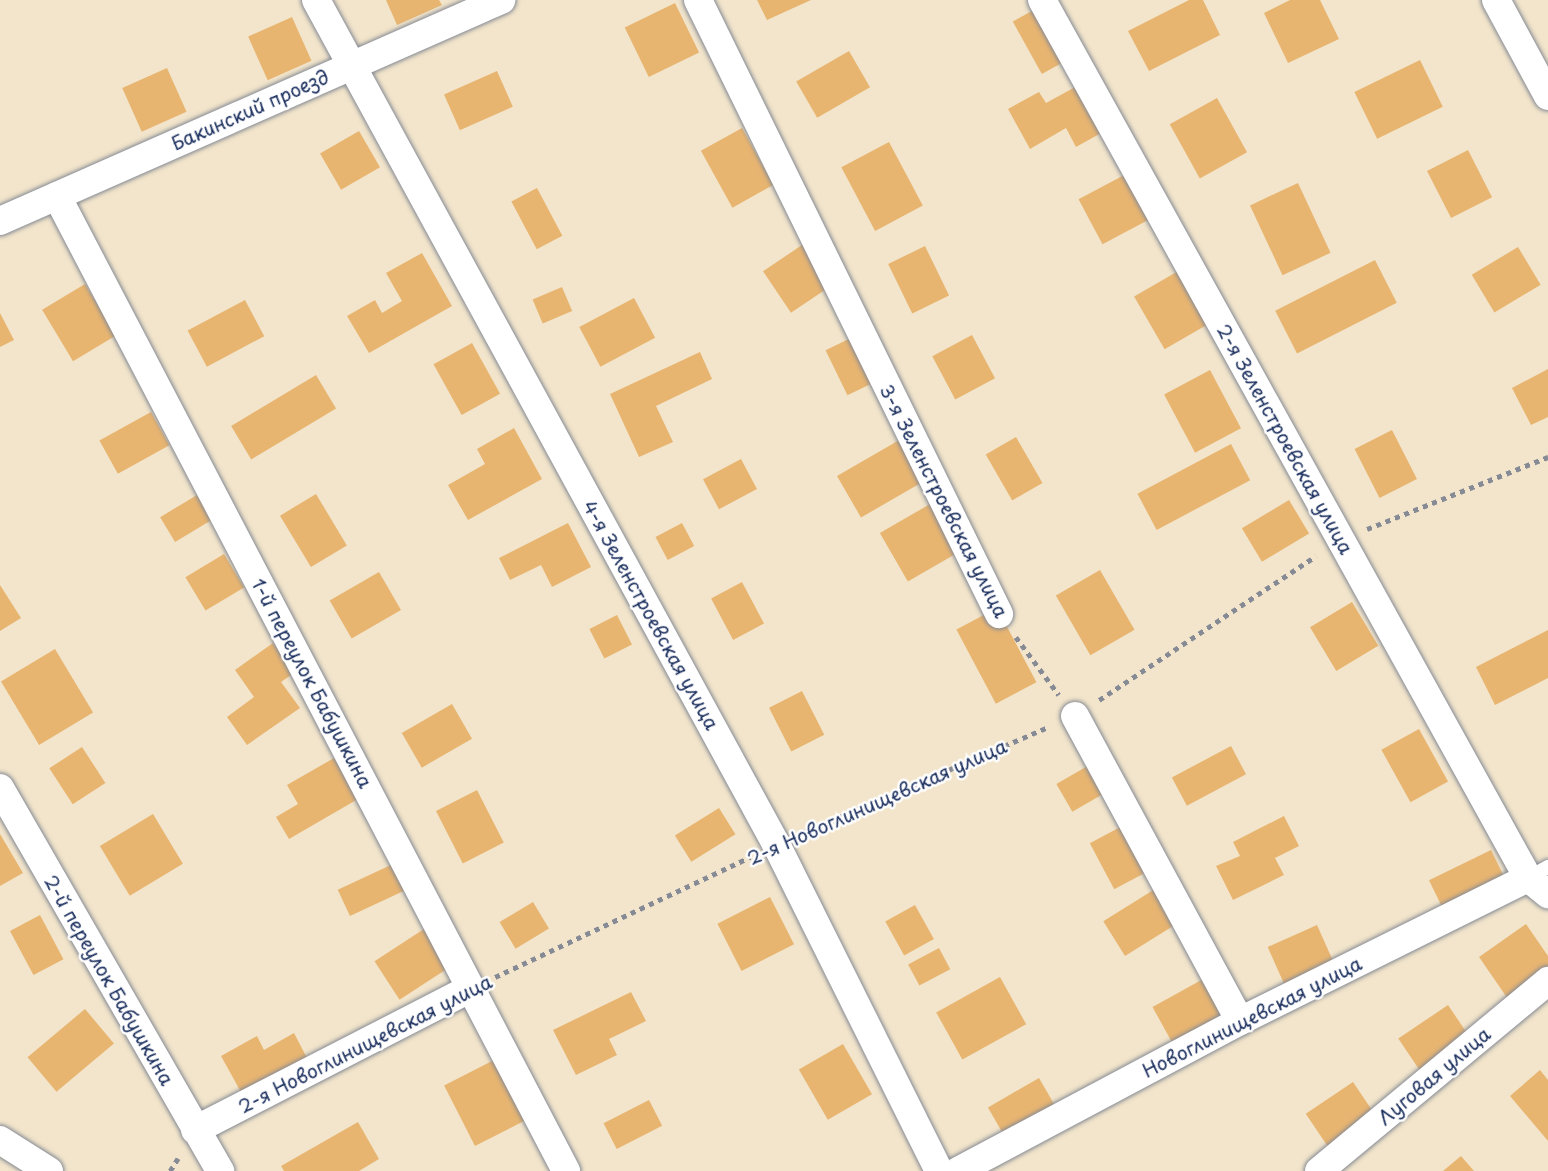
<!DOCTYPE html>
<meta charset="utf-8">
<style>
body{margin:0}
#map{position:relative;width:1548px;height:1171px;overflow:hidden;background:#f2e5cb;font-family:"Playpen Sans",sans-serif}
div>[style]{position:absolute}
.building>*{inset:0;background:#e8b571;transform-origin:0 0}
.path>*{height:4.5px;margin-top:-2.25px;transform-origin:0;background:repeating-linear-gradient(90deg,#868a94 0 5px,transparent 0 10px)}
.roads{filter:drop-shadow(0 0 2px #868a94) drop-shadow(0 0 2px #868a94)}
.service>*{height:14px;margin:-7px;padding:0 7px;transform-origin:7px;border-radius:7px;background:#fff}
.minor>*{height:28px;margin:-14px;padding:0 14px;transform-origin:14px;border-radius:14px;background:#fff}
span{translate:-50% -50%;white-space:nowrap;text-align:center;line-height:1.15;-webkit-text-stroke:5px #fff;paint-order:stroke}
.street-label{font-size:19px;color:#1b2f5e}
</style>
<div id="map">
<div class="building">
<i style="clip-path:polygon(386px 0,439px 0,442px 5px,397px 25px)"></i>
<i style="clip-path:polygon(757px 0,811px 0,767px 20px)"></i>
<i style="clip-path:polygon(1189px 0,1203px 0,1220px 35px,1149px 71px,1128px 31px)"></i>
<i style="clip-path:polygon(1290px 0,1320px 0,1339px 39px,1288px 63px,1264px 13px)"></i>
<i style="left:675px;top:3px;width:55px;height:56px;rotate:64deg"></i>
<i style="left:1039px;top:7px;width:60px;height:30px;rotate:61deg"></i>
<i style="left:292px;top:17px;width:48px;height:48px;rotate:66deg"></i>
<i style="left:849px;top:51px;width:42px;height:61px;rotate:60deg"></i>
<i style="left:1420px;top:60px;width:52px;height:73px;rotate:64deg"></i>
<i style="left:167px;top:68px;width:48px;height:49px;rotate:66deg"></i>
<i style="left:497px;top:71px;width:39px;height:58px;rotate:66deg"></i>
<i style="clip-path:polygon(1077px 86px,1103px 132px,1076px 147px,1066px 128px,1030px 149px,1008px 109px,1039px 92px,1046px 103px)"></i>
<i style="left:1217px;top:98px;width:62px;height:54px;rotate:61deg"></i>
<i style="left:742px;top:128px;width:65px;height:47px;rotate:61deg"></i>
<i style="left:359px;top:131px;width:42px;height:45px;rotate:60deg"></i>
<i style="left:889px;top:142px;width:72px;height:54px;rotate:62deg"></i>
<i style="left:1468px;top:150px;width:53px;height:46px;rotate:63deg"></i>
<i style="left:1128px;top:173px;width:51px;height:56px;rotate:62deg"></i>
<i style="left:1298px;top:183px;width:77px;height:53px;rotate:65deg"></i>
<i style="left:537px;top:188px;width:54px;height:29px;rotate:62deg"></i>
<i style="left:802px;top:245px;width:50px;height:47px;rotate:56deg"></i>
<i style="left:925px;top:246px;width:55px;height:41px;rotate:64deg"></i>
<i style="left:1518px;top:247px;width:44px;height:54px;rotate:59deg"></i>
<i style="clip-path:polygon(422px 253px,452px 306px,369px 353px,347px 316px,375px 300px,382px 313px,402px 301px,386px 273px)"></i>
<i style="left:1375px;top:260px;width:48px;height:112px;rotate:63deg"></i>
<i style="left:1180px;top:270px;width:61px;height:53px;rotate:60deg"></i>
<i style="left:85px;top:284px;width:60px;height:50px;rotate:59deg"></i>
<i style="left:562px;top:287px;width:26px;height:32px;rotate:67deg"></i>
<i style="left:634px;top:298px;width:45px;height:62px;rotate:62deg"></i>
<i style="left:245px;top:300px;width:41px;height:65px;rotate:62deg"></i>
<i style="clip-path:polygon(0 313px,14px 340px,0 347px)"></i>
<i style="left:857px;top:335px;width:50px;height:35px;rotate:64deg"></i>
<i style="left:972px;top:335px;width:49px;height:45px;rotate:62deg"></i>
<i style="left:472px;top:343px;width:58px;height:44px;rotate:61deg"></i>
<i style="clip-path:polygon(700px 352px,712px 379px,656px 406px,673px 442px,639px 457px,610px 394px)"></i>
<i style="clip-path:polygon(1548px 369px,1548px 417px,1531px 425px,1512px 388px)"></i>
<i style="left:1210px;top:370px;width:66px;height:52px;rotate:62deg"></i>
<i style="left:316px;top:375px;width:39px;height:99px;rotate:59deg"></i>
<i style="left:151px;top:412px;width:38px;height:59px;rotate:61deg"></i>
<i style="clip-path:polygon(514px 428px,542px 479px,468px 520px,448px 485px,485px 464px,477px 449px)"></i>
<i style="left:1392px;top:430px;width:55px;height:42px;rotate:63deg"></i>
<i style="left:908px;top:435px;width:48px;height:82px;rotate:60deg"></i>
<i style="left:1016px;top:437px;width:53px;height:35px;rotate:60deg"></i>
<i style="left:1231px;top:444px;width:41px;height:106px;rotate:62deg"></i>
<i style="left:741px;top:459px;width:34px;height:43px;rotate:62deg"></i>
<i style="left:316px;top:494px;width:60px;height:42px;rotate:59deg"></i>
<i style="left:197px;top:495px;width:29px;height:43px;rotate:59deg"></i>
<i style="left:937px;top:500px;width:56px;height:66px;rotate:60deg"></i>
<i style="left:1289px;top:500px;width:39px;height:55px;rotate:59deg"></i>
<i style="clip-path:polygon(568px 523px,591px 567px,552px 587px,541px 565px,510px 580px,499px 558px)"></i>
<i style="left:682px;top:523px;width:26px;height:30px;rotate:62deg"></i>
<i style="left:224px;top:554px;width:39px;height:45px;rotate:59deg"></i>
<i style="left:1100px;top:570px;width:69px;height:51px;rotate:60deg"></i>
<i style="left:379px;top:572px;width:44px;height:57px;rotate:60deg"></i>
<i style="left:742px;top:582px;width:47px;height:35px;rotate:62deg"></i>
<i style="clip-path:polygon(0 585px,21px 618px,0 631px)"></i>
<i style="left:1352px;top:602px;width:51px;height:49px;rotate:59deg"></i>
<i style="left:997px;top:608px;width:84px;height:46px;rotate:62deg"></i>
<i style="left:617px;top:615px;width:33px;height:31px;rotate:63deg"></i>
<i style="clip-path:polygon(1548px 630px,1548px 678px,1495px 705px,1476px 667px)"></i>
<i style="clip-path:polygon(273px 643px,294px 673px,281px 682px,300px 708px,247px 745px,227px 717px,254px 697px,235px 670px)"></i>
<i style="left:55px;top:649px;width:74px;height:63px;rotate:59deg"></i>
<i style="left:802px;top:691px;width:49px;height:37px;rotate:63deg"></i>
<i style="left:452px;top:704px;width:40px;height:58px;rotate:60deg"></i>
<i style="left:1419px;top:729px;width:60px;height:43px;rotate:61deg"></i>
<i style="left:1231px;top:746px;width:32px;height:67px;rotate:62deg"></i>
<i style="left:82px;top:747px;width:43px;height:39px;rotate:57deg"></i>
<i style="clip-path:polygon(334px 758px,358px 799px,289px 839px,276px 817px,298px 804px,287px 785px)"></i>
<i style="left:1091px;top:764px;width:32px;height:40px;rotate:60deg"></i>
<i style="left:477px;top:790px;width:59px;height:46px;rotate:63deg"></i>
<i style="left:719px;top:808px;width:31px;height:52px;rotate:58deg"></i>
<i style="left:153px;top:814px;width:58px;height:62px;rotate:59deg"></i>
<i style="clip-path:polygon(1284px 816px,1299px 846px,1275px 858px,1284px 875px,1233px 900px,1216px 866px,1240px 856px,1233px 842px)"></i>
<i style="left:1126px;top:824px;width:52px;height:41px;rotate:62deg"></i>
<i style="clip-path:polygon(0 834px,23px 873px,0 886px)"></i>
<i style="left:1491px;top:850px;width:39px;height:69px;rotate:64deg"></i>
<i style="left:393px;top:864px;width:29px;height:61px;rotate:65deg"></i>
<i style="left:1155px;top:889px;width:41px;height:61px;rotate:58deg"></i>
<i style="left:770px;top:897px;width:53px;height:59px;rotate:63deg"></i>
<i style="left:533px;top:902px;width:31px;height:39px;rotate:59deg"></i>
<i style="left:915px;top:905px;width:39px;height:34px;rotate:61deg"></i>
<i style="left:40px;top:915px;width:50px;height:34px;rotate:62deg"></i>
<i style="clip-path:polygon(1526px 924px,1548px 956px,1548px 995px,1519px 1015px,1479px 957px)"></i>
<i style="left:1317px;top:925px;width:51px;height:54px;rotate:66deg"></i>
<i style="left:424px;top:929px;width:46px;height:59px;rotate:57deg"></i>
<i style="left:939px;top:948px;width:24px;height:35px;rotate:62deg"></i>
<i style="left:1000px;top:977px;width:54px;height:73px;rotate:61deg"></i>
<i style="left:1205px;top:978px;width:49px;height:60px;rotate:61deg"></i>
<i style="clip-path:polygon(631px 992px,646px 1021px,609px 1039px,617px 1055px,576px 1075px,553px 1030px)"></i>
<i style="left:1448px;top:1005px;width:60px;height:60px;rotate:56deg"></i>
<i style="left:85px;top:1009px;width:45px;height:75px;rotate:50deg"></i>
<i style="clip-path:polygon(294px 1033px,307px 1058px,242px 1094px,221px 1056px,257px 1036px,264px 1050px)"></i>
<i style="left:843px;top:1044px;width:58px;height:51px;rotate:60deg"></i>
<i style="left:494px;top:1060px;width:68px;height:56px;rotate:63deg"></i>
<i style="clip-path:polygon(1540px 1070px,1548px 1080px,1548px 1141px,1510px 1096px)"></i>
<i style="left:1039px;top:1078px;width:52px;height:59px;rotate:60deg"></i>
<i style="left:1353px;top:1082px;width:50px;height:57px;rotate:56deg"></i>
<i style="left:649px;top:1100px;width:29px;height:51px;rotate:63deg"></i>
<i style="clip-path:polygon(358px 1122px,379px 1159px,359px 1171px,284px 1171px,281px 1166px)"></i>
<i style="clip-path:polygon(1461px 1156px,1474px 1171px,1443px 1171px)"></i>
</div>
<div class="path">
<i style="left:1367px;top:529px;width:195px;rotate:-21.7deg"></i>
<i style="left:1016px;top:637px;width:72px;rotate:53.4deg"></i>
<i style="left:1099px;top:700px;width:260px;rotate:-33.6deg"></i>
<i style="left:802px;top:833px;width:268px;rotate:-23.3deg"></i>
<i style="left:495px;top:977px;width:282px;rotate:-25.2deg"></i>
<i style="left:170px;top:1171px;width:15px;rotate:-58deg"></i>
</div>
<div class="roads">
<div class="service">
<i style="left:1528px;top:878px;width:23px;rotate:-29deg"></i>
</div>
<div class="minor">
<i style="left:316px;top:0;width:961px;rotate:61.41deg"></i>
<i style="left:776px;top:844px;width:365px;rotate:63.5deg"></i>
<i style="left:698px;top:0;width:684px;rotate:63.88deg"></i>
<i style="left:1042px;top:0;width:1004px;rotate:61.03deg"></i>
<i style="left:1528px;top:878px;width:26px;rotate:39deg"></i>
<i style="left:1496px;top:0;width:109px;rotate:61.6deg"></i>
<i style="left:57px;top:196px;width:1100px;rotate:62.43deg"></i>
<i style="left:0;top:221px;width:548px;rotate:-23.8deg"></i>
<i style="left:1075px;top:716px;width:347px;rotate:61.6deg"></i>
<i style="left:0;top:788px;width:442px;rotate:60.1deg"></i>
<i style="left:195px;top:1130px;width:310px;rotate:-27.2deg"></i>
<i style="left:0;top:1140px;width:58px;rotate:32.3deg"></i>
<i style="left:958px;top:1171px;width:319px;rotate:-28deg"></i>
<i style="left:1240px;top:1021px;width:322px;rotate:-26.4deg"></i>
<i style="left:1319px;top:1171px;width:298px;rotate:-39.7deg"></i>
</div>
</div>
<div class="street-label">
<span style="left:250px;top:110px;rotate:-24deg">Бакинский проезд</span>
<span style="left:1285px;top:439px;rotate:61deg">2-я Зеленстроевская улица</span>
<span style="left:944px;top:501px;rotate:63deg">3-я Зеленстроевская улица</span>
<span style="left:651px;top:615px;rotate:61deg">4-я Зеленстроевская улица</span>
<span style="left:312px;top:683px;rotate:62deg">1-й переулок Бабушкина</span>
<span style="left:877px;top:802px;rotate:-24deg">2-я Новоглинищевская улица</span>
<span style="left:109px;top:980px;rotate:60deg">2-й переулок Бабушкина</span>
<span style="left:1252px;top:1017px;rotate:-27deg">Новоглинищевская улица</span>
<span style="left:365px;top:1044px;rotate:-27deg">2-я Новоглинищевская улица</span>
<span style="left:1434px;top:1076px;rotate:-40deg">Луговая улица</span>
</div>
</div>
